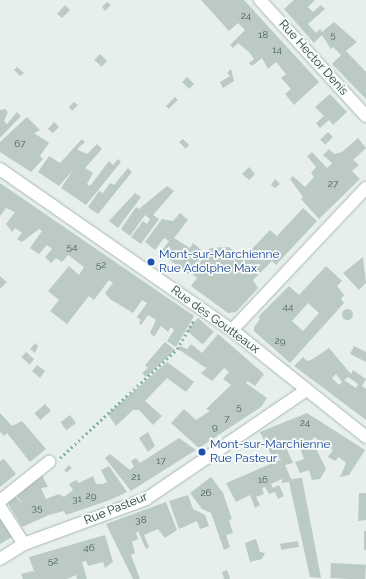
<!DOCTYPE html>
<style>
body{margin:0}
#map{position:relative;width:366px;height:579px;overflow:hidden;background:#e6efeb;font-family:Raleway,sans-serif}
div>[style]{position:absolute}
.building>*{inset:0;background:#bbcac4;transform-origin:0 0}
.round{border-radius:50%}
.path>*{height:2.5px;margin-top:-1.25px;transform-origin:0;background:repeating-linear-gradient(90deg,#86b3a5 0 2px,transparent 0 5px)}
.roads{filter:drop-shadow(0 0 1px #a8b8b2) drop-shadow(0 0 1px #a8b8b2)}
.street>*{height:12px;margin:-6px;padding:0 6px;transform-origin:6px;border-radius:6px;background:#fff}
.dots>*{width:11px;height:11px;translate:-50% -50%;box-sizing:border-box;border:2px solid #f7fbf9;border-radius:50%}
span{translate:-50% -50%;white-space:nowrap;text-align:center;line-height:1.15;-webkit-text-stroke:3.5px #f7fbf9;paint-order:stroke}
.number-label{font-size:10px;color:#4a645c}
.number-label span{-webkit-text-stroke-width:0}
.street-label{font-size:12px;color:#24423a}
.transit-label{font-size:12px;color:#164399}
.left{translate:0 -50%;text-align:left}
</style>
<div id="map">
<div class="building">
<i style="clip-path:polygon(201px 0,244px 0,319px 82px,294px 105px,285px 94px,291px 89px,281px 78px,286px 74px,276px 62px,268px 69px,262px 58px,252px 66px,249px 63px,254px 59px,249px 52px,238px 43px,233px 48px,230px 45px,245px 30px,238px 23px,229px 31px)"></i>
<i style="clip-path:polygon(294px 0,315px 0,308px 7px,313px 12px,321px 5px,325px 9px,308px 24px,316px 33px,320px 29px,322px 32px,334px 22px,357px 42px,346px 51px,366px 72px,366px 99px,332px 64px,341px 55px,333px 47px,331px 49px,322px 35px,314px 43px,284px 9px)"></i>
<i style="clip-path:polygon(107px 2px,111px 5px,105px 11px,102px 7px)"></i>
<i style="clip-path:polygon(65px 5px,70px 10px,62px 18px,57px 14px)"></i>
<i style="left:100px;top:54px;width:10px;height:8px;rotate:45deg"></i>
<i style="clip-path:polygon(17px 67px,24px 73px,20px 76px,14px 70px)"></i>
<i style="clip-path:polygon(231px 69px,234px 81px,223px 88px,220px 82px,230px 76px,227px 73px)"></i>
<i style="left:187px;top:77px;width:10px;height:7px;rotate:45deg"></i>
<i style="clip-path:polygon(330px 94px,347px 112px,333px 125px,329px 120px,320px 128px,316px 123px,324px 116px,315px 107px)"></i>
<i style="left:175px;top:97px;width:4px;height:13px;rotate:45deg"></i>
<i style="clip-path:polygon(74px 102px,78px 105px,72px 111px,69px 107px)"></i>
<i style="clip-path:polygon(5px 109px,8px 112px,4px 121px,7px 124px,17px 112px,21px 116px,0 138px,0 110px)"></i>
<i style="clip-path:polygon(27px 117px,40px 130px,34px 133px,49px 143px,40px 156px,43px 159px,31px 172px,0 152px,0 142px)"></i>
<i style="clip-path:polygon(54px 122px,59px 127px,53px 133px,48px 129px)"></i>
<i style="left:328px;top:132px;width:7px;height:11px;rotate:45deg"></i>
<i style="clip-path:polygon(358px 138px,366px 148px,353px 160px,359px 165px,352px 171px,360px 179px,319px 219px,301px 199px,303px 197px,290px 179px,293px 176px,305px 187px,314px 177px,311px 173px,316px 167px,307px 156px,312px 152px,327px 168px,332px 163px,323px 155px,329px 149px,334px 154px,342px 152px)"></i>
<i style="clip-path:polygon(82px 139px,85px 142px,77px 149px,80px 151px,87px 154px,97px 144px,102px 149px,85px 168px,93px 173px,87px 184px,90px 186px,109px 161px,113px 165px,118px 159px,121px 162px,86px 205px,61px 188px,73px 170px,59px 186px,38px 172px,49px 156px,60px 163px)"></i>
<i style="clip-path:polygon(183px 139px,189px 145px,186px 149px,179px 142px)"></i>
<i style="clip-path:polygon(249px 167px,255px 174px,249px 180px,242px 174px)"></i>
<i style="clip-path:polygon(128px 168px,132px 172px,98px 214px,88px 207px,99px 191px,103px 193px,110px 183px,114px 185px)"></i>
<i style="clip-path:polygon(275px 179px,280px 184px,275px 188px,271px 185px)"></i>
<i style="clip-path:polygon(0 183px,194px 316px,176px 347px,167px 341px,174px 330px,171px 327px,168px 332px,161px 326px,154px 337px,150px 333px,156px 320px,148px 315px,141px 325px,139px 323px,141px 320px,137px 317px,147px 303px,142px 300px,133px 313px,110px 299px,105px 293px,113px 283px,109px 280px,94px 300px,89px 296px,67px 324px,50px 311px,59px 300px,48px 291px,69px 266px,79px 275px,84px 267px,68px 255px,62px 262px,56px 258px,51px 263px,45px 257px,52px 249px,47px 245px,39px 254px,30px 248px,42px 231px,39px 229px,22px 242px,17px 239px,22px 233px,15px 228px,12px 232px,6px 224px,15px 212px,6px 208px,0 216px)"></i>
<i style="clip-path:polygon(167px 186px,174px 191px,153px 215px,159px 219px,141px 244px,131px 237px,143px 221px,147px 224px,150px 219px,145px 215px,130px 236px,121px 229px,136px 207px,139px 209px)"></i>
<i style="clip-path:polygon(135px 193px,141px 197px,118px 228px,109px 221px)"></i>
<i style="clip-path:polygon(303px 208px,317px 221px,276px 265px,272px 261px,253px 280px,258px 288px,236px 312px,228px 313px,191px 286px,197px 278px,192px 274px,210px 248px,229px 247px,239px 256px,245px 249px,249px 252px,270px 230px,277px 236px)"></i>
<i style="clip-path:polygon(180px 213px,188px 220px,174px 238px,190px 248px,193px 243px,204px 252px,189px 274px,160px 253px,169px 241px,164px 238px,155px 250px,145px 242px,162px 219px,173px 221px)"></i>
<i style="clip-path:polygon(363px 257px,366px 283px,359px 290px,343px 273px)"></i>
<i style="clip-path:polygon(evenodd,326px 266px,342px 281px,337px 286px,344px 295px,341px 299px,344px 303px,290px 363px,254px 331px,254px 327px,260px 319px,258px 317px,289px 286px,299px 295px,326px 266px,308px 303px,319px 313px,303px 331px,292px 321px,308px 303px)"></i>
<i style="clip-path:polygon(0 276px,7px 282px,0 289px)"></i>
<i class="round" style="left:341.5px;top:308.5px;width:11px;height:11px"></i>
<i style="left:198px;top:318px;width:21px;height:17px;rotate:41deg"></i>
<i style="clip-path:polygon(218px 334px,264px 374px,255px 386px,248px 381px,246px 383px,267px 398px,261px 407px,199px 448px,171px 423px,184px 409px,196px 420px,210px 411px,206px 409px,231px 385px,223px 379px,229px 372px,224px 368px,212px 381px,201px 373px,211px 364px,206px 368px,178px 349px,180px 346px,187px 349px,191px 344px,202px 353px)"></i>
<i style="clip-path:polygon(165px 342px,175px 350px,146px 377px,142px 373px,148px 368px,145px 365px)"></i>
<i style="clip-path:polygon(35px 343px,38px 346px,35px 353px,30px 349px)"></i>
<i style="clip-path:polygon(354px 346px,366px 352px,366px 362px,350px 354px)"></i>
<i style="clip-path:polygon(evenodd,329px 348px,351px 374px,353px 370px,366px 379px,362px 386px,366px 389px,366px 420px,294px 366px,303px 357px,307px 361px,313px 359px,329px 348px,336px 374px,342px 382px,339px 385px,332px 378px,336px 374px,329px 348px,348px 377px,358px 384px,356px 388px,344px 380px,348px 377px)"></i>
<i style="left:26px;top:352px;width:11px;height:7px;rotate:41deg"></i>
<i style="clip-path:polygon(167px 362px,194px 382px,186px 392px,167px 378px,145px 401px,162px 416px,153px 425px,139px 410px,133px 410px,116px 426px,108px 414px)"></i>
<i style="clip-path:polygon(37px 365px,45px 371px,40px 378px,32px 371px)"></i>
<i style="left:45px;top:404px;width:9px;height:14px;rotate:49deg"></i>
<i style="clip-path:polygon(0 413px,12px 426px,22px 421px,46px 449px,30px 462px,7px 433px,4px 436px,0 432px)"></i>
<i style="clip-path:polygon(307px 413px,365px 450px,349px 475px,340px 477px,346px 463px,339px 457px,335px 461px,328px 457px,333px 450px,314px 437px,312px 440px,326px 469px,320px 479px,312px 480px,309px 470px,300px 473px,295px 462px,304px 459px,297px 440px,284px 443px,293px 463px,285px 465px,291px 479px,302px 478px,321px 578px,310px 577px,289px 482px,282px 483px,282px 479px,271px 484px,273px 488px,279px 485px,284px 496px,278px 499px,275px 492px,269px 494px,265px 487px,262px 488px,264px 494px,256px 497px,260px 505px,255px 508px,250px 495px,236px 502px,226px 483px,282px 459px,272px 457px,260px 432px)"></i>
<i style="left:70px;top:415px;width:10px;height:12px;rotate:53deg"></i>
<i style="clip-path:polygon(148px 432px,155px 446px,148px 452px,139px 438px)"></i>
<i style="clip-path:polygon(179px 438px,196px 450px,131px 491px,105px 458px,110px 454px,130px 470px,134px 467px,131px 461px,136px 458px,140px 463px)"></i>
<i style="clip-path:polygon(4px 459px,16px 474px,0 487px,0 461px)"></i>
<i style="left:69px;top:465px;width:4px;height:7px;rotate:45deg"></i>
<i style="clip-path:polygon(109px 466px,127px 492px,110px 500px,66px 515px,64px 511px,49px 515px,22px 527px,7px 502px,15px 496px,23px 504px,16px 495px,42px 475px,48px 487px,41px 488px,46px 499px,59px 494px,64px 497px,73px 490px,69px 484px,76px 480px,79px 483px,93px 476px,96px 484px,103px 484px,107px 482px,101px 470px)"></i>
<i style="clip-path:polygon(211px 477px,223px 493px,232px 519px,229px 520px,233px 533px,226px 535px,230px 547px,224px 550px,211px 513px,202px 509px,190px 493px)"></i>
<i style="clip-path:polygon(359px 493px,366px 493px,366px 520px,358px 521px)"></i>
<i style="clip-path:polygon(188px 495px,193px 509px,205px 515px,209px 526px,200px 529px,197px 521px,179px 529px,169px 501px)"></i>
<i style="clip-path:polygon(166px 502px,177px 530px,165px 538px,158px 529px,144px 535px,149px 547px,146px 549px,138px 531px,136px 533px,138px 539px,132px 542px,135px 553px,131px 555px,140px 579px,133px 579px,106px 524px)"></i>
<i style="clip-path:polygon(0 518px,12px 537px,0 544px)"></i>
<i style="left:366px;top:531px;width:19px;height:2px;rotate:90deg"></i>
<i style="clip-path:polygon(105px 535px,113px 562px,105px 568px,103px 562px,88px 566px,86px 561px,82px 562px,87px 579px,77px 579px,76px 575px,67px 579px,23px 579px,21px 574px,33px 571px,35px 574px,29px 557px)"></i>
<i style="clip-path:polygon(256px 539px,260px 552px,265px 553px,262px 559px,250px 562px,245px 543px)"></i>
<i style="left:298px;top:541px;width:6px;height:18px;rotate:81deg"></i>
<i style="left:331px;top:563px;width:35px;height:15px;rotate:3deg"></i>
<i style="clip-path:polygon(227px 570px,230px 579px,224px 579px,222px 572px)"></i>
</div>
<div class="path">
<i style="left:60px;top:458px;width:160px;rotate:-43deg"></i>
<i style="left:177px;top:349px;width:34px;rotate:-60deg"></i>
</div>
<div class="roads">
<div class="street">
<i style="left:260px;top:0;width:157px;rotate:47.6deg"></i>
<i style="left:0;top:169px;width:282px;rotate:34.8deg"></i>
<i style="left:232px;top:330px;width:171px;rotate:38.6deg"></i>
<i style="left:232px;top:330px;width:195px;rotate:-46.7deg"></i>
<i style="left:0;top:501px;width:63px;rotate:-38.5deg"></i>
<i style="left:0;top:507px;width:44px;rotate:57deg"></i>
<i style="left:0;top:559px;width:28px;rotate:-32deg"></i>
<i style="left:24px;top:544px;width:130px;rotate:-20.2deg"></i>
<i style="left:146px;top:499px;width:192px;rotate:-34.2deg"></i>
</div>
</div>
<div class="dots">
<i style="left:151px;top:262px;background:#1a4fb4"></i>
<i style="left:202px;top:452px;background:#1a4fb4"></i>
</div>
<div class="number-label">
<span style="left:246px;top:16px">24</span>
<span style="left:263px;top:35px">18</span>
<span style="left:333px;top:35px">5</span>
<span style="left:277px;top:50px">14</span>
<span style="left:20px;top:144px">67</span>
<span style="left:333px;top:184px">27</span>
<span style="left:72px;top:247px">54</span>
<span style="left:101px;top:265px">52</span>
<span style="left:288px;top:307px">44</span>
<span style="left:280px;top:341px">29</span>
<span style="left:239px;top:407px">5</span>
<span style="left:227px;top:419px">7</span>
<span style="left:305px;top:423px">24</span>
<span style="left:215px;top:427px">9</span>
<span style="left:161px;top:461px">17</span>
<span style="left:136px;top:477px">21</span>
<span style="left:263px;top:480px">16</span>
<span style="left:206px;top:493px">26</span>
<span style="left:91px;top:496px">29</span>
<span style="left:77px;top:499px">31</span>
<span style="left:37px;top:508px">35</span>
<span style="left:141px;top:520px">38</span>
<span style="left:89px;top:548px">46</span>
<span style="left:53px;top:561px">52</span>
</div>
<div class="street-label">
<span style="left:313px;top:58px;rotate:48deg">Rue Hector Denis</span>
<span style="left:215px;top:320px;rotate:36deg">Rue des Goutteaux</span>
<span style="left:116px;top:509px;rotate:-22deg">Rue Pasteur</span>
</div>
<div class="transit-label">
<span class="left" style="left:159px;top:262px">Mont-sur-Marchienne<br>Rue Adolphe Max</span>
<span class="left" style="left:210px;top:452px">Mont-sur-Marchienne<br>Rue Pasteur</span>
</div>
</div>
